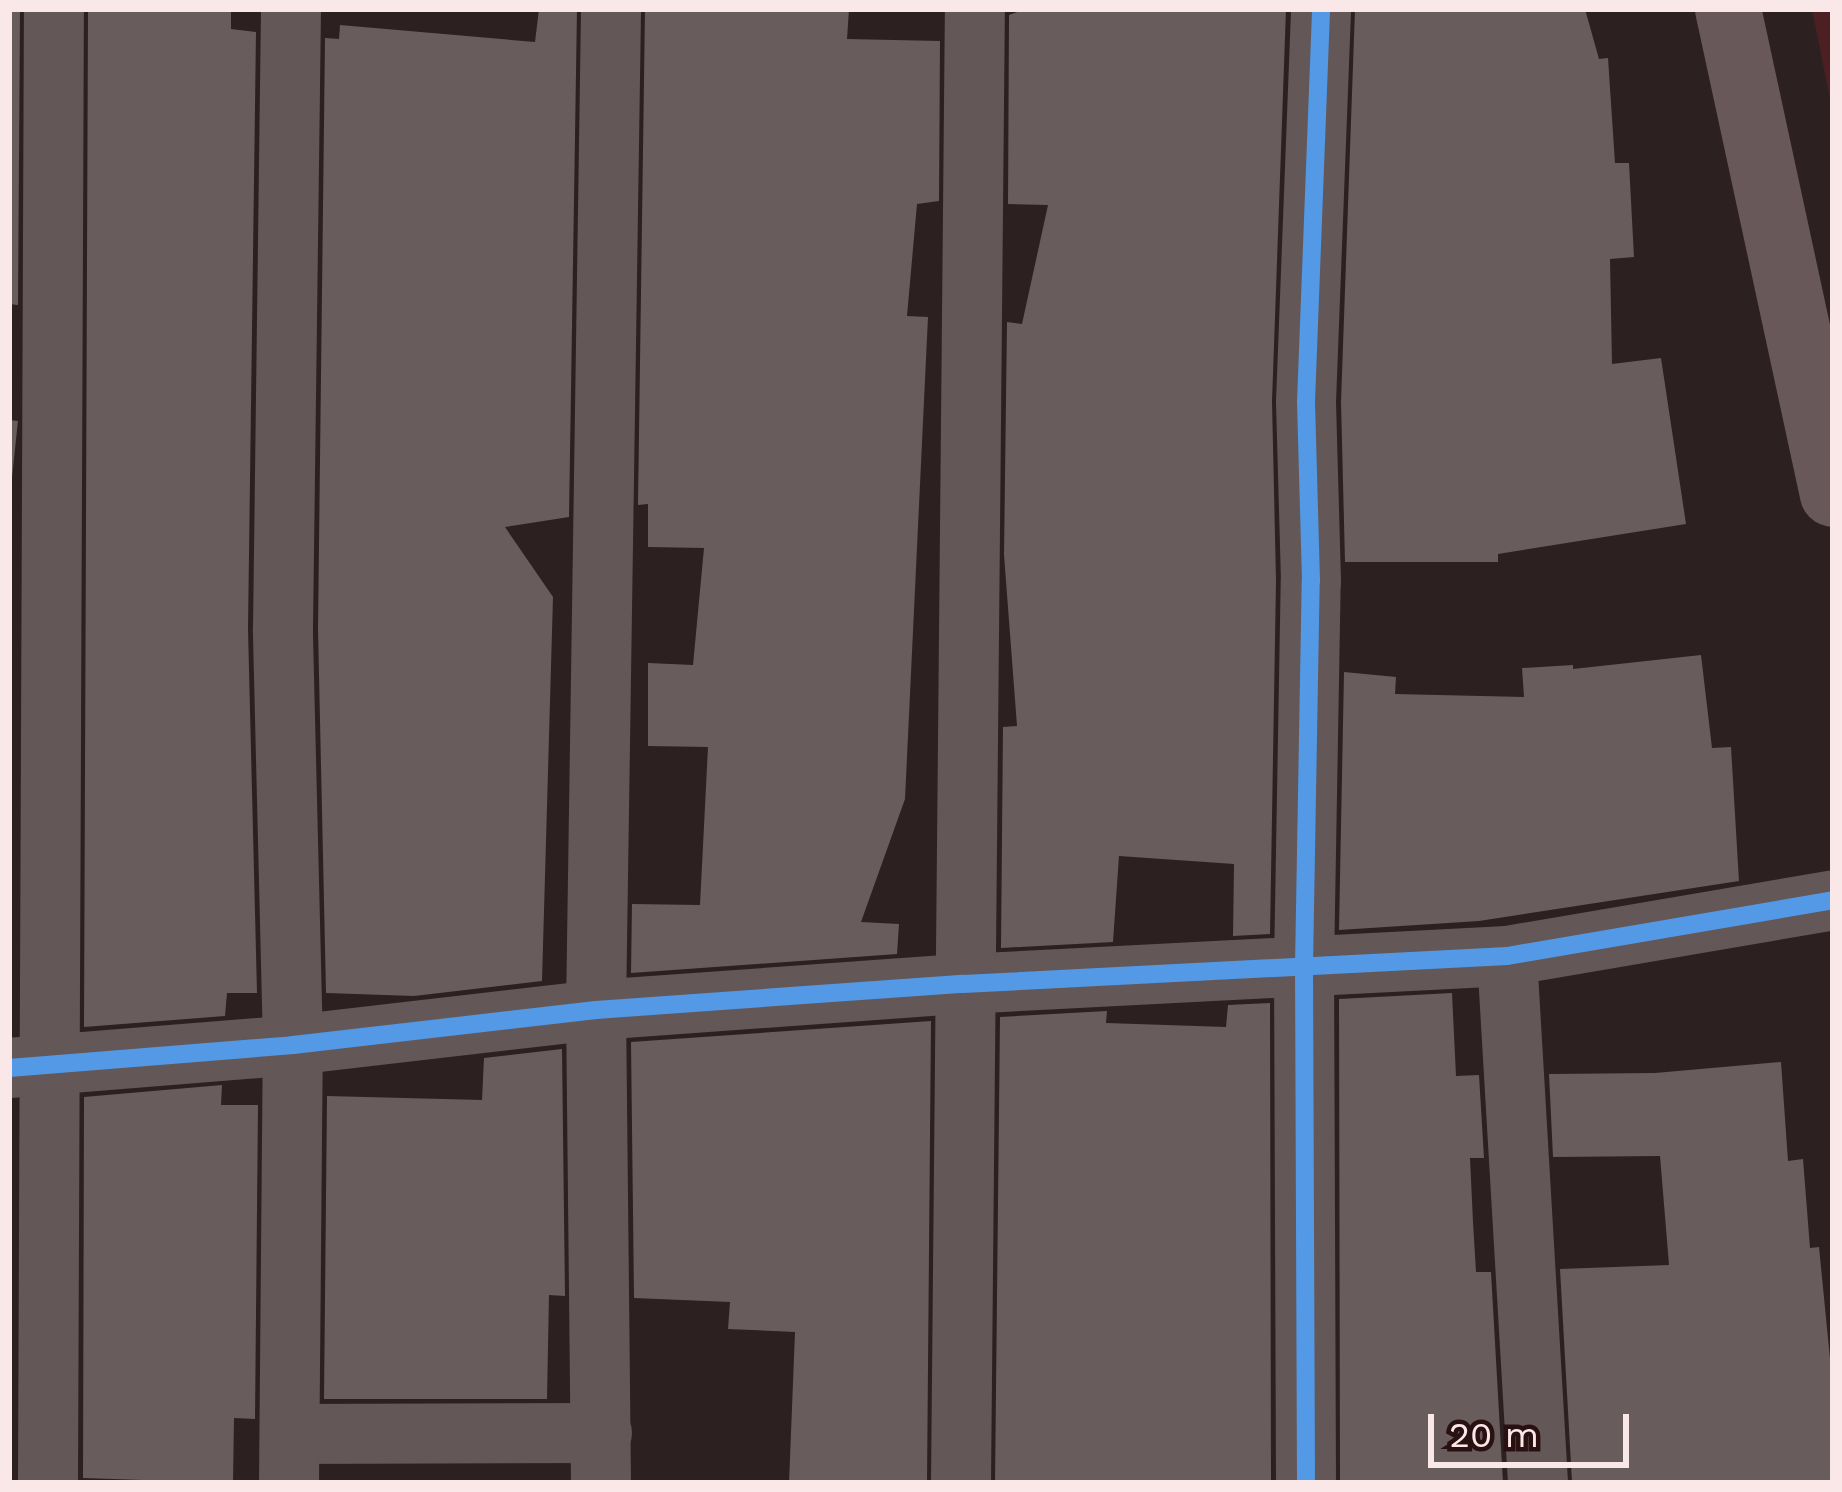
<!DOCTYPE html>
<style>
body{margin:0}
#map{position:relative;width:1842px;height:1492px;overflow:hidden;background:#2d2020;font-family:"Work Sans",sans-serif}
div>[style]{position:absolute}
.green>*{inset:0;background:#4c2023}
.building>*{inset:0;background:#685c5c;transform-origin:0 0}
.minor>*{height:60px;margin:-30px;padding:0 30px;transform-origin:30px;border-radius:30px;background:#645757}
.secondary>*{height:66px;margin:-33px;padding:0 33px;transform-origin:33px;border-radius:33px;background:#685859}
.cycleway>*{height:18px;margin:-9px;padding:0 9px;transform-origin:9px;border-radius:9px;background:#5399e6}
span{translate:-50% -50%;white-space:nowrap;text-align:center;line-height:1.15;-webkit-text-stroke:12px #291112;paint-order:stroke}
.frame{position:absolute;inset:0;border:12px solid #fae8e8;pointer-events:none}
.scale{position:absolute;left:1428px;top:1414px;width:201px;height:54px;box-sizing:border-box;border:6px solid #fae8e8;border-top:0;padding-left:15px;font-size:36px;line-height:42px;white-space:nowrap;color:#fae8e8;-webkit-text-stroke:9px #291112;paint-order:stroke}
</style>
<div id="map">
<div class="green">
<i style="clip-path:polygon(1812px 9px,1833px 9px,1833px 114px)"></i>
</div>
<div class="building">
<i style="clip-path:polygon(9px 9px,20px 9px,18px 305px,9px 304px)"></i>
<i style="clip-path:polygon(88px 9px,231px 12px,231px 29px,256px 32px,248px 629px,257px 993px,227px 993px,225px 1016px,84px 1027px)"></i>
<i style="clip-path:polygon(539px 9px,577px 9px,569px 517px,505px 527px,553px 597px,542px 981px,414px 996px,326px 993px,318px 629px,325px 38px,339px 39px,340px 25px,535px 42px)"></i>
<i style="clip-path:polygon(645px 9px,849px 9px,847px 39px,940px 41px,939px 201px,917px 204px,907px 316px,928px 317px,905px 799px,861px 922px,899px 924px,897px 954px,631px 973px,632px 904px,700px 905px,708px 747px,648px 746px,648px 663px,693px 665px,704px 548px,648px 547px,648px 504px,638px 505px)"></i>
<i style="clip-path:polygon(1026px 9px,1286px 9px,1272px 401px,1276px 581px,1270px 934px,1233px 936px,1234px 864px,1119px 856px,1113px 942px,1001px 948px,1003px 727px,1017px 726px,1004px 555px,1007px 322px,1022px 324px,1048px 205px,1008px 204px,1009px 15px)"></i>
<i style="clip-path:polygon(1355px 9px,1585px 9px,1599px 59px,1608px 58px,1615px 163px,1629px 163px,1634px 257px,1610px 259px,1612px 364px,1661px 358px,1686px 524px,1498px 554px,1498px 562px,1345px 562px,1341px 402px)"></i>
<i style="left:9px;top:420px;width:9px;height:200px;rotate:6deg"></i>
<i style="clip-path:polygon(1701px 655px,1712px 748px,1731px 747px,1739px 881px,1479px 921px,1339px 930px,1344px 672px,1396px 677px,1395px 694px,1524px 697px,1522px 668px,1573px 665px,1573px 669px)"></i>
<i style="clip-path:polygon(1452px 993px,1456px 1076px,1479px 1075px,1484px 1158px,1470px 1158px,1473px 1222px,1476px 1272px,1491px 1272px,1503px 1483px,1340px 1483px,1339px 999px)"></i>
<i style="clip-path:polygon(1270px 1003px,1271px 1483px,995px 1483px,1000px 1017px,1107px 1011px,1106px 1023px,1226px 1027px,1228px 1005px)"></i>
<i style="clip-path:polygon(931px 1021px,927px 1483px,789px 1483px,795px 1332px,728px 1329px,730px 1302px,634px 1298px,631px 1042px)"></i>
<i style="clip-path:polygon(562px 1049px,565px 1296px,549px 1295px,547px 1399px,324px 1399px,327px 1096px,482px 1100px,484px 1058px)"></i>
<i style="clip-path:polygon(1781px 1062px,1788px 1161px,1803px 1159px,1810px 1248px,1819px 1247px,1833px 1389px,1833px 1483px,1572px 1482px,1560px 1269px,1669px 1265px,1660px 1156px,1553px 1157px,1549px 1074px,1655px 1073px)"></i>
<i style="clip-path:polygon(222px 1085px,221px 1105px,258px 1105px,255px 1419px,234px 1418px,233px 1483px,83px 1478px,84px 1097px)"></i>
</div>
<div class="minor">
<i style="left:1507px;top:956px;width:528px;rotate:86.63deg"></i>
<i style="left:9px;top:1068px;width:285px;rotate:-4.6deg"></i>
<i style="left:293px;top:1045px;width:305px;rotate:-6.6deg"></i>
<i style="left:596px;top:1010px;width:368px;rotate:-4.1deg"></i>
<i style="left:963px;top:984px;width:545px;rotate:-2.95deg"></i>
<i style="left:1507px;top:956px;width:331px;rotate:-9.7deg"></i>
<i style="left:290px;top:1434px;width:312px;rotate:-0.2deg"></i>
<i style="left:48px;top:1483px;width:1474px;rotate:-89.77deg"></i>
<i style="left:289px;top:1483px;width:438px;rotate:-89.5deg"></i>
<i style="left:293px;top:1045px;width:416px;rotate:-91.4deg"></i>
<i style="left:283px;top:629px;width:620px;rotate:-89.26deg"></i>
<i style="left:601px;top:1483px;width:473px;rotate:-90.6deg"></i>
<i style="left:596px;top:1010px;width:1001px;rotate:-89.14deg"></i>
<i style="left:961px;top:1483px;width:1474px;rotate:-89.46deg"></i>
<i style="left:1306px;top:1483px;width:517px;rotate:-90.22deg"></i>
<i style="left:1304px;top:966px;width:385px;rotate:-89deg"></i>
<i style="left:1311px;top:581px;width:179px;rotate:-91.6deg"></i>
<i style="left:1306px;top:402px;width:393px;rotate:-87.8deg"></i>
</div>
<div class="secondary">
<i style="left:1728px;top:9px;width:496px;rotate:77.8deg"></i>
</div>
<div class="cycleway">
<i style="left:9px;top:1068px;width:285px;rotate:-4.6deg"></i>
<i style="left:293px;top:1045px;width:305px;rotate:-6.6deg"></i>
<i style="left:596px;top:1010px;width:368px;rotate:-4.1deg"></i>
<i style="left:963px;top:984px;width:545px;rotate:-2.95deg"></i>
<i style="left:1507px;top:956px;width:331px;rotate:-9.7deg"></i>
<i style="left:1306px;top:1483px;width:517px;rotate:-90.22deg"></i>
<i style="left:1304px;top:966px;width:385px;rotate:-89deg"></i>
<i style="left:1311px;top:581px;width:179px;rotate:-91.6deg"></i>
<i style="left:1306px;top:402px;width:393px;rotate:-87.8deg"></i>
</div>
<div class="frame"></div>
<div class="scale">20 m</div>
</div>
